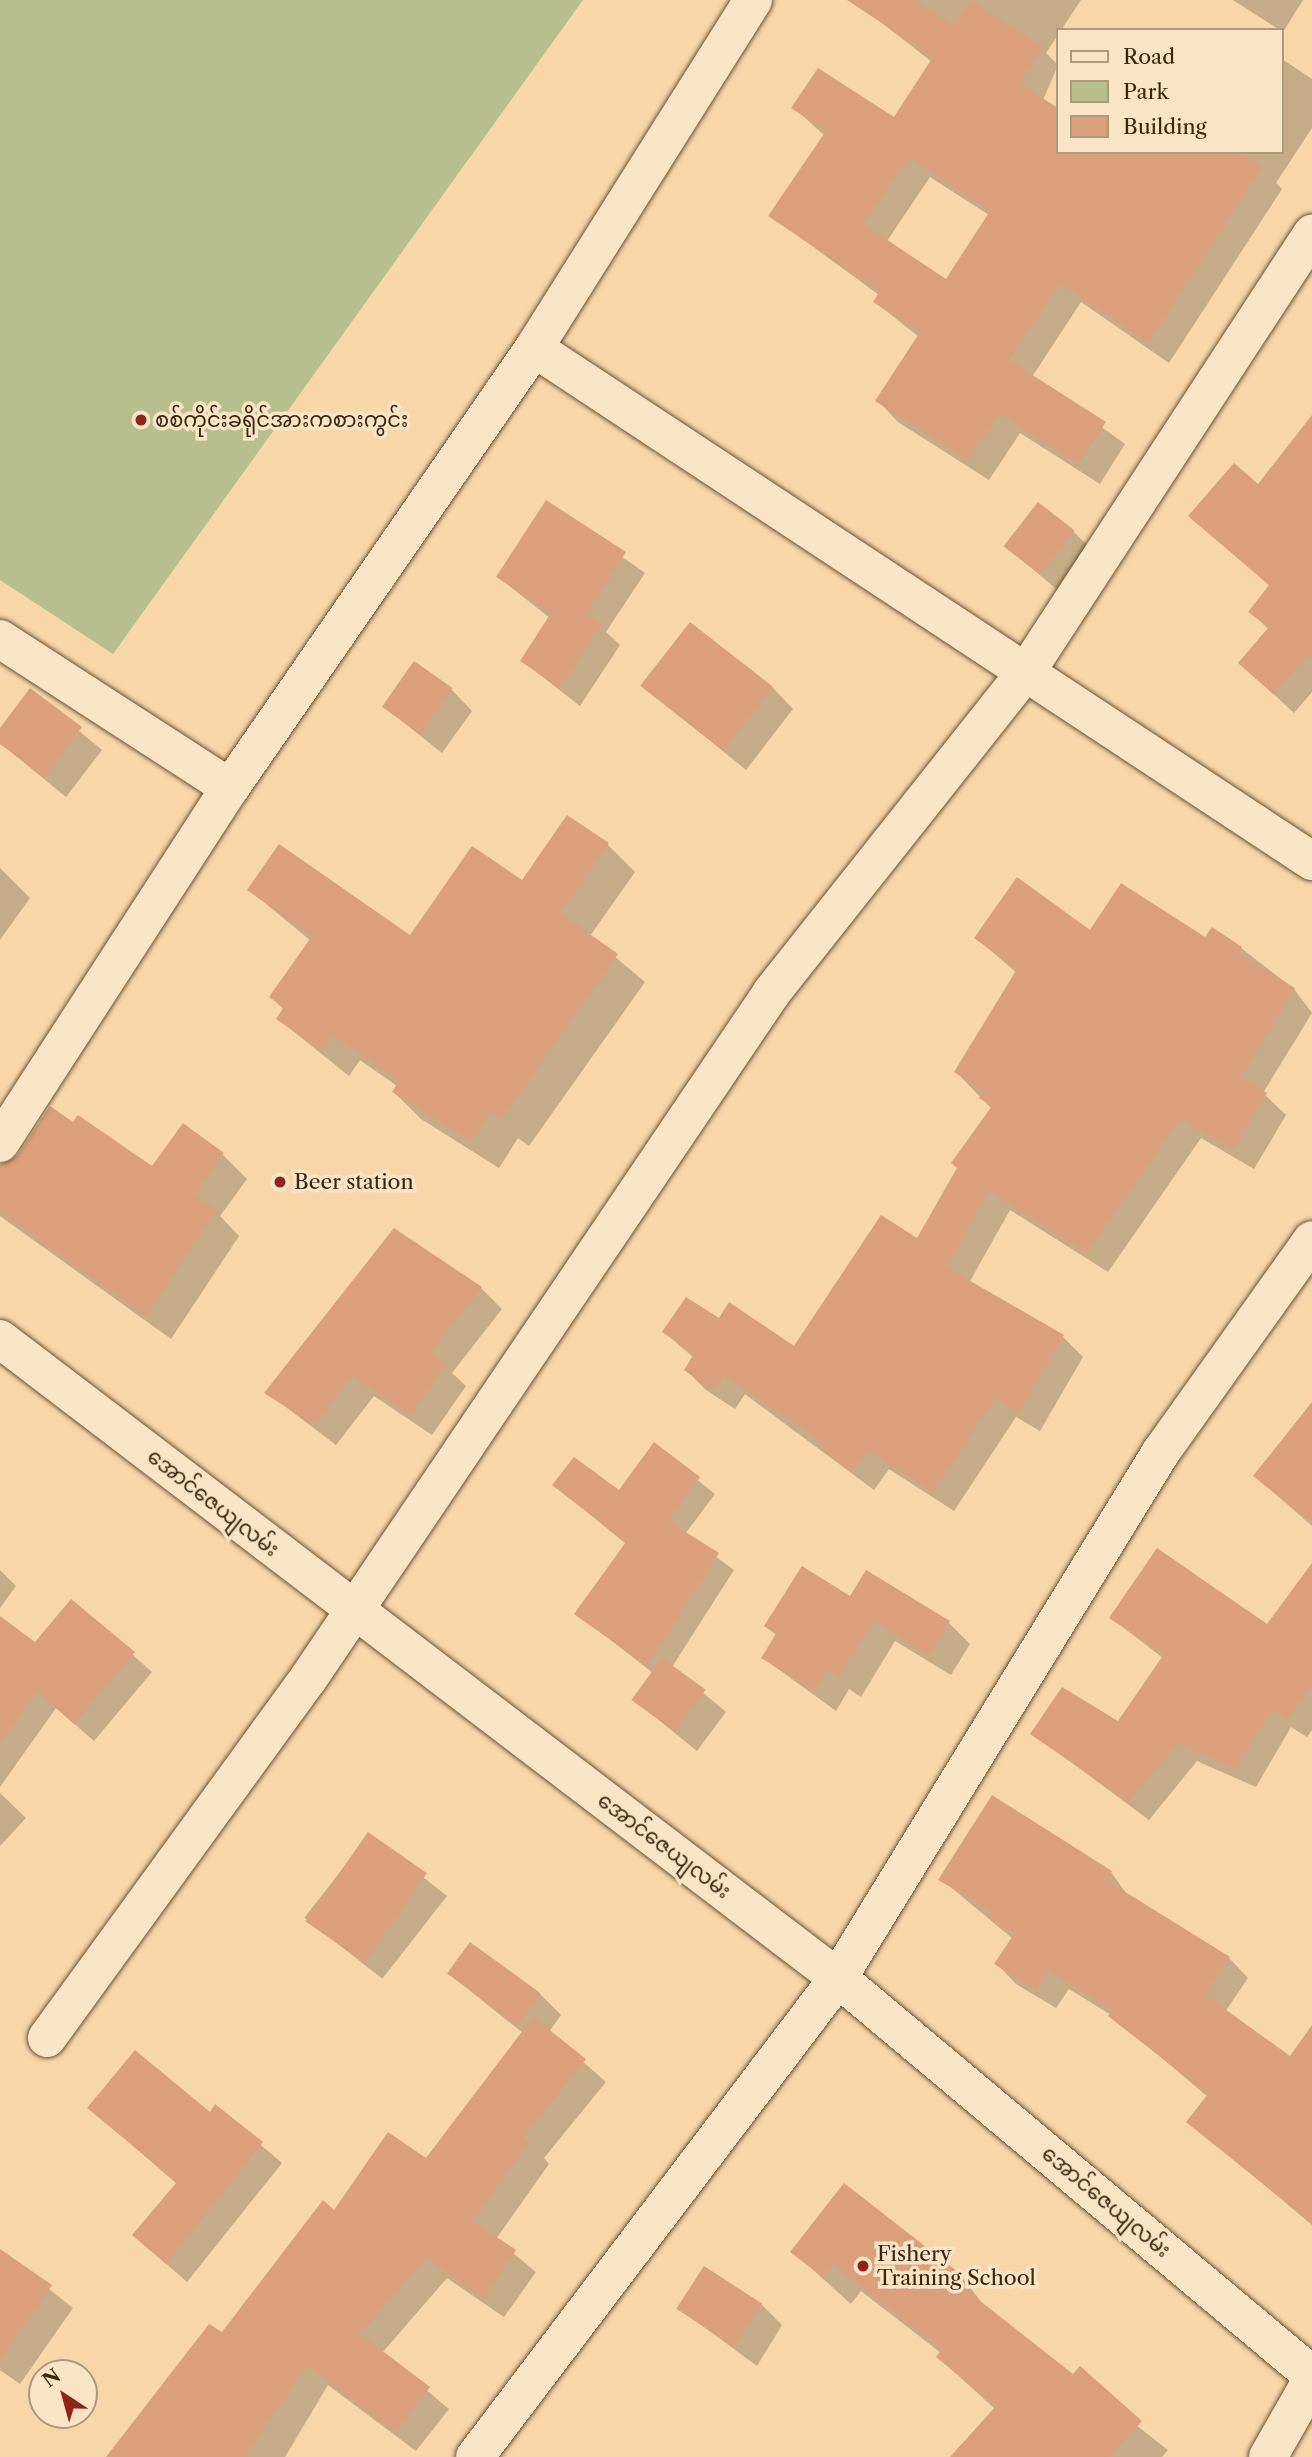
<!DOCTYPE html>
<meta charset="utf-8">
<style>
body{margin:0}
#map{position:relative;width:1312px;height:2457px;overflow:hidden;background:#f7d6a8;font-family:"Libre Caslon Text","Noto Sans Myanmar",serif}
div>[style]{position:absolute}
.green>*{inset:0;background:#b7bf8c}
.shadow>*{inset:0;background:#0003;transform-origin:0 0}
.building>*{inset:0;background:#db9f7b;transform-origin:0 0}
.roads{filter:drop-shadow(0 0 2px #685438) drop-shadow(0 0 2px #685438)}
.street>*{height:38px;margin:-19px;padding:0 19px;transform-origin:19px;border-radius:19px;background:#fae4c6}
.secondary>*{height:38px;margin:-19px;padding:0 19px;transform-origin:19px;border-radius:19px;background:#fae4c6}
.dots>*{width:19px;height:19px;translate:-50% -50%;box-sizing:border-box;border:4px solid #fae4c6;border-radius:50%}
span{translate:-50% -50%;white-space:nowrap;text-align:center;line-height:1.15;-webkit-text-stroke:7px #fae4c6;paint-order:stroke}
.poi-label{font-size:21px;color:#382812}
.left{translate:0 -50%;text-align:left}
.street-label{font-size:21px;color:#382812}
.legend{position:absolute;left:1056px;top:28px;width:228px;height:126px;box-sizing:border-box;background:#fae4c6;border:2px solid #ac997e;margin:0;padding:9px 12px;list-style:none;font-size:21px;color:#382812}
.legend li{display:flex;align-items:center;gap:14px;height:35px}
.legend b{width:35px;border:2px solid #ac997e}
.north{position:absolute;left:28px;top:2359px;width:70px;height:70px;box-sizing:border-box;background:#fae4c6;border:2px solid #ac997e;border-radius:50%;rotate:324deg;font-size:19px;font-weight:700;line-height:28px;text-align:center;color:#382812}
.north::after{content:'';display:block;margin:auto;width:24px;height:32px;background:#8f2418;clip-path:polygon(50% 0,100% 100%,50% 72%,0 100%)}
</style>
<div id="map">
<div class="green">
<i style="clip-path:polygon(0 0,583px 0,113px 654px,0 580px)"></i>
</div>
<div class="shadow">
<i style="clip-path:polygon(evenodd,878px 0,1081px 0,1046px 53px,1058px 65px,1043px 100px,1058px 110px,1058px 152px,1282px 152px,1282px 59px,1312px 79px,1312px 128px,1276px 183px,1282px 189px,1169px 363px,1081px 302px,1032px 377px,1125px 444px,1100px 484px,1020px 433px,989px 480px,898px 422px,878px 401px,919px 337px,875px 302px,879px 295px,771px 216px,825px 136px,794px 108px,894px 119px,932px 62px,869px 13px,878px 0,930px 177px,989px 215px,947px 281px,887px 241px,930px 177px)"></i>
<i style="clip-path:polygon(1233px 0,1303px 0,1283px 32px)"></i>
<i style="clip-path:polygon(1312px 418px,1312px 692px,1294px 713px,1240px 663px,1269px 630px,1251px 612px,1270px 586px,1191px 516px,1258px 487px)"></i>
<i style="clip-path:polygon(546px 503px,645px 573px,606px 632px,620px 645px,580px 706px,522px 661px,550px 618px,498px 577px)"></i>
<i style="clip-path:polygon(1073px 531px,1094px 552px,1062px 594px,1006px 546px)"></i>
<i style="clip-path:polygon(643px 686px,772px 687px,793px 709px,746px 770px)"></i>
<i style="clip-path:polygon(451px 689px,472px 711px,442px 753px,384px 707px)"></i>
<i style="clip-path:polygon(30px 690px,102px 750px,66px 797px,0 743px,0 730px)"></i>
<i style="clip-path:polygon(608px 845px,635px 872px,590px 936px,645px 982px,529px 1146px,518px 1138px,499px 1168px,421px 1119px,394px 1092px,397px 1086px,360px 1060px,349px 1076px,278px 1019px,284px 1010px,271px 997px,311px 941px,249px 890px,410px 938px)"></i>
<i style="clip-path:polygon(0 868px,30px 898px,0 940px)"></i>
<i style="clip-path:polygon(1091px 933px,1205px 939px,1241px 948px,1294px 989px,1312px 1013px,1263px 1093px,1286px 1115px,1254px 1169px,1201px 1138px,1108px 1272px,1010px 1210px,969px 1283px,1063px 1337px,1083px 1357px,1040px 1431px,1016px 1417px,954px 1511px,889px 1469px,874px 1490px,745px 1394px,735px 1409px,706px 1390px,686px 1370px,694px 1358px,664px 1332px,719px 1321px,794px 1349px,917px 1241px,992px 1109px,956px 1072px,1017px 973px,976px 938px)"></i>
<i style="clip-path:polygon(73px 1125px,153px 1168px,223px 1155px,247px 1179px,220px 1216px,239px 1236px,171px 1339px,0 1216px,0 1166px)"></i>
<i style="clip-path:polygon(481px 1288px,502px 1309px,452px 1373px,466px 1386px,432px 1435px,374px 1396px,336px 1445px,266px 1392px)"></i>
<i style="clip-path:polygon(1312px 1442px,1312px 1526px,1255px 1476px)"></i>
<i style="clip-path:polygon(654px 1445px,715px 1494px,685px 1534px,734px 1570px,672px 1667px,726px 1712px,697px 1751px,634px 1700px,653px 1673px,576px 1613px,626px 1544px,554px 1485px,619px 1492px)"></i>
<i style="clip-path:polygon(1312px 1566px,1312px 1730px,1307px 1737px,1291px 1727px,1256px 1787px,1197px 1761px,1149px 1820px,1033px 1734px,1119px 1723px,1163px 1658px,1111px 1618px,1268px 1627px)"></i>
<i style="clip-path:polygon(0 1570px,16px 1586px,0 1608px)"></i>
<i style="clip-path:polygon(867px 1572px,949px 1623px,970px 1644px,951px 1675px,895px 1641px,861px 1697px,849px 1689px,836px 1711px,763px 1658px,777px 1636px,766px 1626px,851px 1599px)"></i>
<i style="clip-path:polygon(72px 1601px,152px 1672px,94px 1741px,56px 1708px,0 1787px,0 1619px,35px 1645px)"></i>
<i style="clip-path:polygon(0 1793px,26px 1818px,0 1846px)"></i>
<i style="left:369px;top:1835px;width:99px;height:105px;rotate:38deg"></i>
<i style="clip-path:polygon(1111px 1872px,1128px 1896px,1229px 1958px,1248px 1978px,1225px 2012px,1290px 2058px,1312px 2049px,1312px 2225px,1188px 2121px,1208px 2097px,1111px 2015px,1069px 1989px,1056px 2008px,1016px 1984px,997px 1964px,1013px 1939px,941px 1879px)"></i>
<i style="clip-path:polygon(449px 1974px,540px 1994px,561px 2015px,549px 2032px,606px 2082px,544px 2158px,549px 2164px,496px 2239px,536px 2272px,504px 2317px,447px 2278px,382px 2353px,449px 2409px,416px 2451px,328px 2385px,285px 2457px,129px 2457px,222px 2335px,335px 2212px,427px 2160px,523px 2033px)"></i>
<i style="clip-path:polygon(216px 2107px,282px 2163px,187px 2282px,134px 2235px,177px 2184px,89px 2108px,210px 2114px)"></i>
<i style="clip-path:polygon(1px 2251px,73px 2308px,20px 2384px,0 2370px)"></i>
<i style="clip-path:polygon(792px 2251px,961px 2276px,986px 2308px,1168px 2450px,1162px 2457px,983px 2457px,995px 2409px,938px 2357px,941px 2353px,861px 2291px,851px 2304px)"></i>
<i style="clip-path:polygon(761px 2304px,782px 2325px,757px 2366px,678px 2308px)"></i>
</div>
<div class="building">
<i style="clip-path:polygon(evenodd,847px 0,914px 0,954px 26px,971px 1px,1043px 47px,1019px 83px,1058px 108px,1058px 152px,1239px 152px,1262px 167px,1148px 343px,1060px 283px,1009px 360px,1106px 422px,1078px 464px,999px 413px,968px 460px,875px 401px,920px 332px,873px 302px,880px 291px,768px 216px,826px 131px,791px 108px,818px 68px,894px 117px,933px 57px,847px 0,909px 157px,990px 211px,946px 279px,863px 224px,909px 157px)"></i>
<i style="clip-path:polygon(1312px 415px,1312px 659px,1307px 655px,1273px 694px,1238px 663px,1269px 627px,1248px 612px,1269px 585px,1188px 516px,1234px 463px,1258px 484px)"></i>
<i style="clip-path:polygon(546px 500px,626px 552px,586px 614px,601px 624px,560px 688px,520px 661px,551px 613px,496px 577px)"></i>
<i style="left:1038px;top:502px;width:46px;height:56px;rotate:38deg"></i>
<i style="left:690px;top:622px;width:105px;height:81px;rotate:38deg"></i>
<i style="left:414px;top:661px;width:47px;height:56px;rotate:35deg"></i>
<i style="clip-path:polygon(30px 688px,82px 727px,44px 777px,0 744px,0 728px)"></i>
<i style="clip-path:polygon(567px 815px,609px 843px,560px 913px,618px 954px,501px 1120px,490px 1112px,471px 1141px,392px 1092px,399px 1081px,331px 1034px,321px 1050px,276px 1019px,284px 1007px,269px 997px,312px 936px,247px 890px,279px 844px,410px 935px,472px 846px,522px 880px)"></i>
<i style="clip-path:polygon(1017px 877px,1090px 930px,1121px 883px,1205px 937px,1212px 927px,1242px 947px,1238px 953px,1295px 988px,1241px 1077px,1267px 1093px,1233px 1150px,1180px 1119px,1087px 1253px,989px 1191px,946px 1267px,1064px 1335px,1019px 1412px,995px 1398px,933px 1492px,868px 1450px,853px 1471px,821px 1449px,825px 1444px,724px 1375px,714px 1391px,684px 1370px,694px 1354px,662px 1332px,686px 1297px,719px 1318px,729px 1302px,794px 1346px,881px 1215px,917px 1238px,957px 1168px,951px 1163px,992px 1106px,979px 1098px,984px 1091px,954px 1072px,1017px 969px,974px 938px)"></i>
<i style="clip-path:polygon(50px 1106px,73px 1122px,78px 1115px,152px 1166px,183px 1123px,224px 1153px,194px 1195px,216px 1210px,146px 1316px,0 1212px,0 1165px,18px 1155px)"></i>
<i style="clip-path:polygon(394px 1228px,482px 1287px,430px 1353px,446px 1364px,410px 1415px,352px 1376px,314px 1425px,264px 1393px)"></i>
<i style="clip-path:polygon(1312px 1402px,1312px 1523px,1253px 1476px)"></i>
<i style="clip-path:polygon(654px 1442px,700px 1477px,668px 1521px,719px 1553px,647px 1666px,574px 1614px,626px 1542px,552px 1485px,574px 1457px,619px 1490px)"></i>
<i style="clip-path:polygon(1157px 1548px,1267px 1624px,1312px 1563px,1312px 1685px,1287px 1719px,1272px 1709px,1236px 1769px,1177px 1743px,1129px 1802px,1030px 1734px,1062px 1687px,1118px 1721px,1164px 1654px,1109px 1618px)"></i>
<i style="clip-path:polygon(802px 1566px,850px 1596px,866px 1570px,950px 1621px,929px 1655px,873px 1621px,839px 1677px,828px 1669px,814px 1691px,761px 1658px,776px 1634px,764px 1626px)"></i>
<i style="clip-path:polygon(71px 1599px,135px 1652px,74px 1724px,37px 1691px,0 1743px,0 1616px,35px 1642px)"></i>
<i style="left:662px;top:1658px;width:54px;height:52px;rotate:36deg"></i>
<i style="clip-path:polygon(992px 1795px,1112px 1871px,1106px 1880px,1230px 1957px,1204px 1994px,1290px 2056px,1312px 2025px,1312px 2223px,1186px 2122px,1208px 2094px,1108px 2016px,1113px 2010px,1048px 1970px,1036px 1990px,994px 1964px,1014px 1934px,987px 1917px,991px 1910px,938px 1880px)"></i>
<i style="left:368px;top:1832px;width:72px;height:109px;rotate:35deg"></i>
<i style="left:470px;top:1942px;width:87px;height:39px;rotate:36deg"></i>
<i style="clip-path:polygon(533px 2017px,586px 2059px,523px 2137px,529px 2142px,473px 2221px,516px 2250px,483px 2298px,426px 2258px,360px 2334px,430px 2387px,395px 2432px,307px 2365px,244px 2457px,106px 2457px,209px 2324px,222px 2332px,323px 2200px,334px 2210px,388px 2132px,426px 2158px)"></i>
<i style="clip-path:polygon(135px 2050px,210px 2112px,215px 2104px,263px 2142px,166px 2264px,132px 2235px,177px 2182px,87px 2108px)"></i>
<i style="clip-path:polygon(844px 2183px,962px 2275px,956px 2282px,1073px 2374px,1080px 2366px,1142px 2421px,1109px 2457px,950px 2457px,996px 2406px,936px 2357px,942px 2349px,832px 2264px,823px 2277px,790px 2252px)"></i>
<i style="clip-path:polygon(0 2249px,52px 2285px,0 2361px)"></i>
<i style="left:704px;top:2266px;width:69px;height:51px;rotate:33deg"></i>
</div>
<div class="roads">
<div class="street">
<i style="left:0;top:639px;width:274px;rotate:32.9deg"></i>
<i style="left:0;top:1339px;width:1054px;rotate:37.33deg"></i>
<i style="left:838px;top:1978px;width:618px;rotate:39.95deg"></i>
<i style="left:47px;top:2038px;width:444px;rotate:-54deg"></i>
<i style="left:308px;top:1679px;width:829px;rotate:-55.96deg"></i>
<i style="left:772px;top:992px;width:412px;rotate:-51.6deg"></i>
<i style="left:1028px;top:669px;width:520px;rotate:-56.86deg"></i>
<i style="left:475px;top:2457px;width:601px;rotate:-52.84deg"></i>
<i style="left:838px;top:1978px;width:617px;rotate:-58.45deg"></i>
<i style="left:1161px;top:1452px;width:260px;rotate:-54.5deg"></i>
<i style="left:1268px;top:2457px;width:89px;rotate:-60.3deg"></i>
</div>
<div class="secondary">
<i style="left:534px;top:348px;width:932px;rotate:33.4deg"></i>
<i style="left:0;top:1143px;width:423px;rotate:-57.1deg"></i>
<i style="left:230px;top:788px;width:535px;rotate:-55.36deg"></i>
<i style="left:534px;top:348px;width:411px;rotate:-57.8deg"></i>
</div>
</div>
<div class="dots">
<i style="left:141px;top:420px;background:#8f2418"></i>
<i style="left:280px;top:1182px;background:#8f2418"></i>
<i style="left:863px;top:2266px;background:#8f2418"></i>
</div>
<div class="poi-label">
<span class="left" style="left:155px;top:420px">စစ်ကိုင်းခရိုင်အားကစားကွင်း</span>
<span class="left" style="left:294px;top:1182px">Beer station</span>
<span class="left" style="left:877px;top:2266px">Fishery<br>Training School</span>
</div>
<div class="street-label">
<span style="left:213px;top:1503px;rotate:38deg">အောင်ဇေယျလမ်း</span>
<span style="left:664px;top:1846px;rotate:37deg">အောင်ဇေယျလမ်း</span>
<span style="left:1106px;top:2202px;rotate:40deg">အောင်ဇေယျလမ်း</span>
</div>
<ul class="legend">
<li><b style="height:9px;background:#fae4c6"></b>Road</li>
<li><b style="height:19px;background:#b7bf8c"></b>Park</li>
<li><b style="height:19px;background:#db9f7b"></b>Building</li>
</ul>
<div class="north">N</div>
</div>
